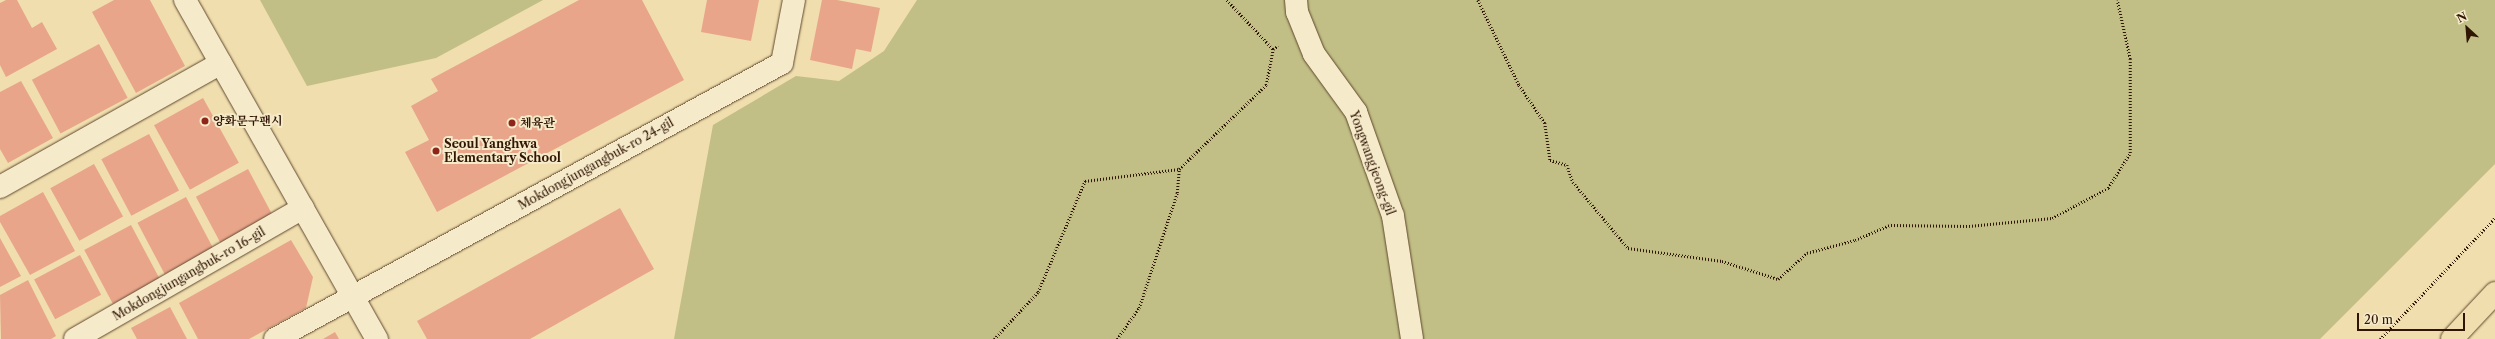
<!DOCTYPE html>
<meta charset="utf-8">
<style>
body{margin:0}
#map{position:relative;width:2495px;height:339px;overflow:hidden;background:#f0deae;font-family:"Libre Caslon Text","Noto Serif KR",serif}
div>[style]{position:absolute}
.green>*{inset:0;background:#c1bf85}
.building>*{inset:0;background:#e9a58a;transform-origin:0 0}
.path>*{height:2.5px;margin-top:-1.25px;transform-origin:0;background:repeating-linear-gradient(90deg,#301503 0 1px,transparent 0 3px)}
.roads{filter:drop-shadow(0 0 1px #60472e) drop-shadow(0 0 1px #60472e)}
.minor>*{height:22px;margin:-11px;padding:0 11px;transform-origin:11px;border-radius:11px;background:#f5eaca}
.major>*{height:22px;margin:-11px;padding:0 11px;transform-origin:11px;border-radius:11px;background:#f0deae}
.dots>*{width:11px;height:11px;translate:-50% -50%;box-sizing:border-box;border:2px solid #f5eaca;border-radius:50%}
span{translate:-50% -50%;white-space:nowrap;text-align:center;line-height:1.15;-webkit-text-stroke:4px #f5eaca;paint-order:stroke}
.poi-label{font-size:12px;color:#301503;font-weight:700}
.left{translate:0 -50%;text-align:left}
.street-label{font-size:12px;color:#301503}
.north{position:absolute;left:2447px;top:8px;width:40px;height:40px;-webkit-text-stroke:3px #f5eaca;paint-order:stroke;rotate:334deg;font-size:11px;font-weight:700;line-height:16px;text-align:center;color:#301503}
.north::after{content:'';display:block;margin:auto;width:14px;height:18px;background:#301503;clip-path:polygon(50% 0,100% 100%,50% 72%,0 100%)}
.scale{position:absolute;left:2357px;top:313px;width:108px;height:18px;box-sizing:border-box;border:2px solid #301503;border-top:0;padding-left:5px;font-size:12px;line-height:14px;white-space:nowrap;color:#301503;-webkit-text-stroke:3px #f5eaca;paint-order:stroke}
</style>
<div id="map">
<div class="green">
<i style="clip-path:polygon(260px 0,543px 0,436px 58px,307px 86px)"></i>
<i style="clip-path:polygon(917px 0,2495px 0,2495px 164px,2320px 339px,674px 339px,713px 125px,796px 76px,839px 81px,884px 51px)"></i>
</div>
<div class="building">
<i style="clip-path:polygon(6px 0,17px 0,32px 28px,42px 22px,57px 49px,6px 77px,0 65px,0 3px)"></i>
<i style="clip-path:polygon(114px 0,150px 0,185px 66px,136px 93px,92px 12px)"></i>
<i style="clip-path:polygon(579px 0,642px 0,684px 80px,437px 212px,405px 152px,429px 140px,411px 106px,438px 91px,431px 79px)"></i>
<i style="clip-path:polygon(707px 0,759px 0,751px 41px,701px 32px)"></i>
<i style="clip-path:polygon(822px 0,837px 0,880px 8px,871px 52px,856px 49px,852px 69px,810px 60px)"></i>
<i style="left:99px;top:44px;width:61px;height:76px;rotate:62deg"></i>
<i style="clip-path:polygon(21px 81px,53px 138px,8px 163px,0 149px,0 92px)"></i>
<i style="left:203px;top:98px;width:74px;height:56px;rotate:61deg"></i>
<i style="left:149px;top:134px;width:64px;height:54px;rotate:62deg"></i>
<i style="left:94px;top:164px;width:60px;height:50px;rotate:61deg"></i>
<i style="left:248px;top:169px;width:53px;height:59px;rotate:62deg"></i>
<i style="clip-path:polygon(43px 192px,75px 251px,30px 275px,0 222px,0 216px)"></i>
<i style="left:186px;top:197px;width:58px;height:55px;rotate:62deg"></i>
<i style="clip-path:polygon(620px 208px,654px 269px,530px 339px,427px 339px,417px 321px)"></i>
<i style="left:131px;top:225px;width:61px;height:53px;rotate:62deg"></i>
<i style="clip-path:polygon(0 238px,21px 276px,0 287px)"></i>
<i style="clip-path:polygon(291px 240px,313px 277px,306px 308px,249px 339px,198px 339px,179px 303px)"></i>
<i style="left:80px;top:255px;width:45px;height:52px;rotate:62deg"></i>
<i style="clip-path:polygon(28px 280px,56px 336px,51px 339px,1px 339px,0 295px)"></i>
<i style="clip-path:polygon(170px 307px,187px 339px,137px 339px,131px 328px)"></i>
<i style="clip-path:polygon(335px 332px,339px 339px,323px 339px)"></i>
</div>
<div class="path">
<i style="left:1227px;top:0;width:67px;rotate:46.8deg"></i>
<i style="left:1478px;top:0;width:94px;rotate:64.2deg"></i>
<i style="left:1519px;top:85px;width:46px;rotate:55.6deg"></i>
<i style="left:1545px;top:123px;width:37px;rotate:82deg"></i>
<i style="left:1550px;top:160px;width:18px;rotate:16deg"></i>
<i style="left:1567px;top:165px;width:18px;rotate:71deg"></i>
<i style="left:1573px;top:182px;width:86px;rotate:50.2deg"></i>
<i style="left:1628px;top:248px;width:95px;rotate:7.9deg"></i>
<i style="left:1722px;top:261px;width:59px;rotate:17.8deg"></i>
<i style="left:1778px;top:279px;width:39px;rotate:-42deg"></i>
<i style="left:1807px;top:253px;width:50px;rotate:-15.2deg"></i>
<i style="left:1855px;top:240px;width:39px;rotate:-23deg"></i>
<i style="left:1891px;top:225px;width:78px;rotate:0.7deg"></i>
<i style="left:1969px;top:226px;width:83px;rotate:-5.5deg"></i>
<i style="left:2052px;top:218px;width:64px;rotate:-28.2deg"></i>
<i style="left:2108px;top:188px;width:41px;rotate:-57.8deg"></i>
<i style="left:2130px;top:153px;width:94px;rotate:-90deg"></i>
<i style="left:2130px;top:59px;width:60px;rotate:-102.4deg"></i>
<i style="left:994px;top:339px;width:64px;rotate:-46.9deg"></i>
<i style="left:1038px;top:292px;width:121px;rotate:-67.1deg"></i>
<i style="left:1085px;top:181px;width:95px;rotate:-7.3deg"></i>
<i style="left:1179px;top:169px;width:121px;rotate:-44deg"></i>
<i style="left:1266px;top:85px;width:37px;rotate:-79deg"></i>
<i style="left:1273px;top:49px;width:6px;rotate:-31deg"></i>
<i style="left:1117px;top:339px;width:38px;rotate:-55deg"></i>
<i style="left:1139px;top:308px;width:121px;rotate:-71.7deg"></i>
<i style="left:1177px;top:193px;width:24px;rotate:-85deg"></i>
<i style="left:2380px;top:339px;width:167px;rotate:-46.5deg"></i>
</div>
<div class="roads">
<div class="minor">
<i style="left:185px;top:0;width:390px;rotate:60.5deg"></i>
<i style="left:1296px;top:0;width:12px;rotate:85deg"></i>
<i style="left:1297px;top:12px;width:45px;rotate:68deg"></i>
<i style="left:1314px;top:54px;width:72px;rotate:54.1deg"></i>
<i style="left:1356px;top:112px;width:110px;rotate:70.4deg"></i>
<i style="left:1393px;top:216px;width:124px;rotate:81.2deg"></i>
<i style="left:0;top:187px;width:253px;rotate:-29.3deg"></i>
<i style="left:75px;top:339px;width:263px;rotate:-29.9deg"></i>
<i style="left:275px;top:339px;width:577px;rotate:-28.56deg"></i>
<i style="left:782px;top:63px;width:64px;rotate:-79.2deg"></i>
</div>
<div class="major">
<i style="left:2452px;top:339px;width:63px;rotate:-46.9deg"></i>
</div>
</div>
<div class="dots">
<i style="left:205px;top:121px;background:#8f2418"></i>
<i style="left:512px;top:123px;background:#8f2418"></i>
<i style="left:436px;top:151px;background:#8f2418"></i>
</div>
<div class="poi-label">
<span class="left" style="left:213px;top:121px">양화문구팬시</span>
<span class="left" style="left:520px;top:123px">체육관</span>
<span class="left" style="left:444px;top:151px">Seoul Yanghwa<br>Elementary School</span>
</div>
<div class="street-label">
<span style="left:1372px;top:163px;rotate:70deg">Yongwangjeong-gil</span>
<span style="left:596px;top:164px;rotate:-29deg">Mokdongjungangbuk-ro 24-gil</span>
<span style="left:189px;top:274px;rotate:-30deg">Mokdongjungangbuk-ro 16-gil</span>
</div>
<div class="north">N</div>
<div class="scale">20 m</div>
</div>
